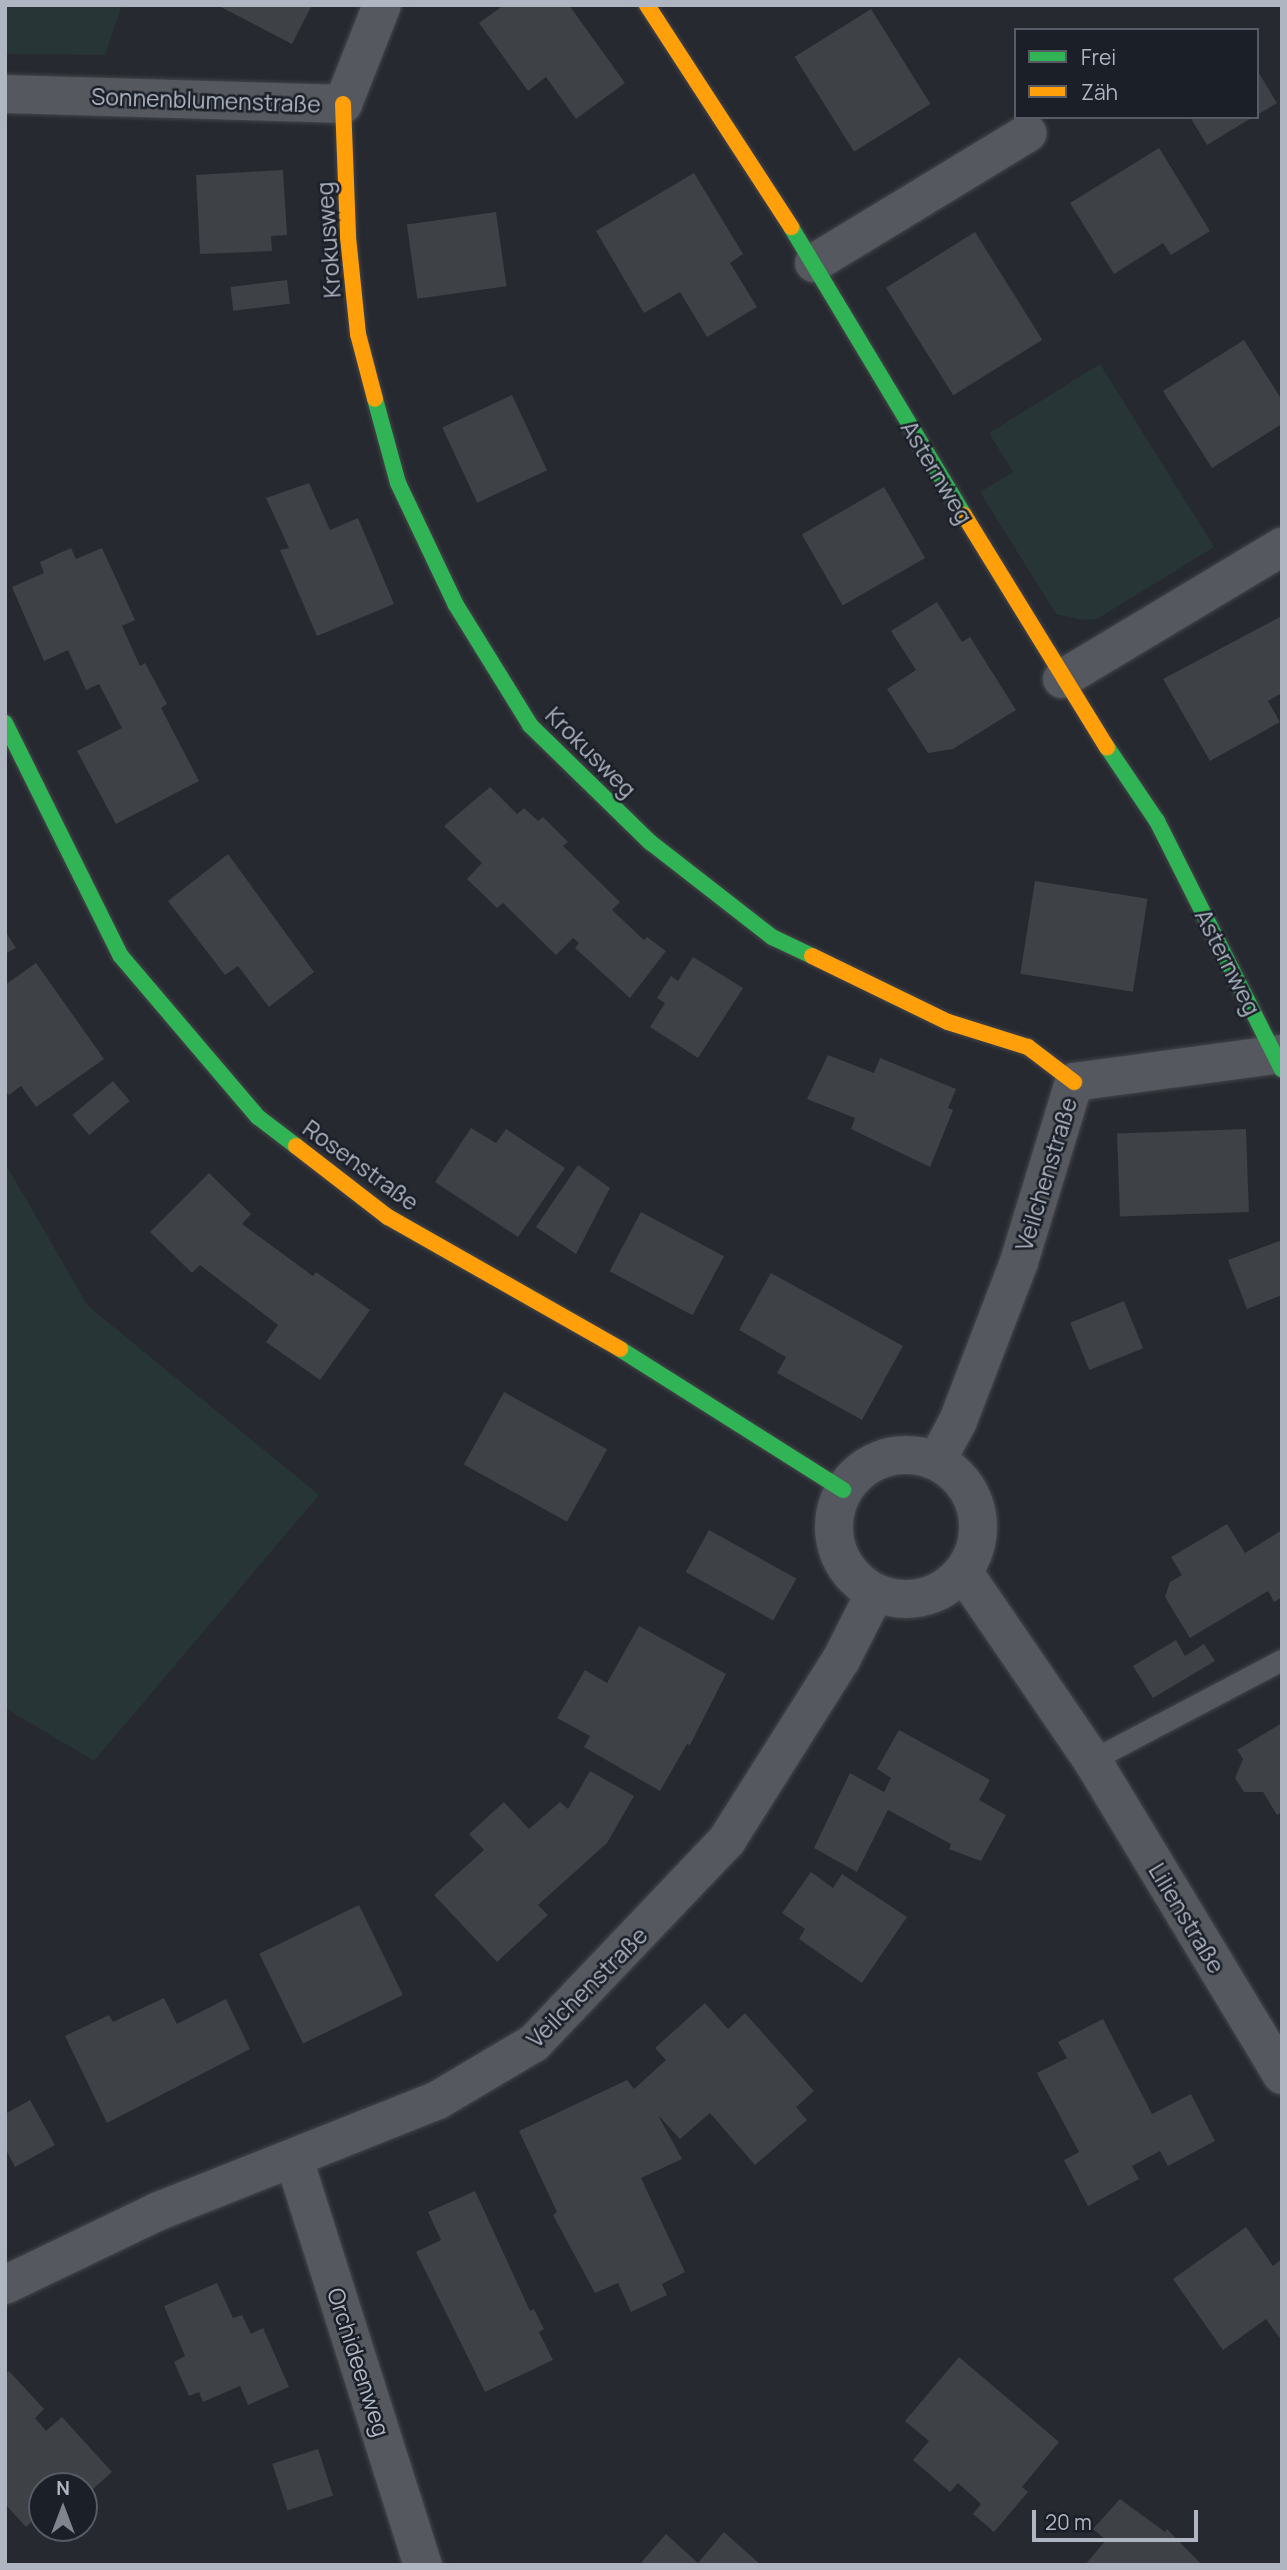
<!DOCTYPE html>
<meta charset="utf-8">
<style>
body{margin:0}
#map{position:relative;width:1287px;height:2570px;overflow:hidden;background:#26292f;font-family:Manrope,sans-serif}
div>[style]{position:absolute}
.green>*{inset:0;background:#273537}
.building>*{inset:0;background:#3e4146;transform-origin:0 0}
.roads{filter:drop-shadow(0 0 2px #43454a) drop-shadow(0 0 2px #43454a)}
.lane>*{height:21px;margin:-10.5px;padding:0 10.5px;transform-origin:10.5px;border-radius:10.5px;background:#55585e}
.street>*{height:38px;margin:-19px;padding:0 19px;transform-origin:19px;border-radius:19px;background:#55585e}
.street>.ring{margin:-19px;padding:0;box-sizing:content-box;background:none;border:38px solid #55585e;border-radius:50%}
.fast>*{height:16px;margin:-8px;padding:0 8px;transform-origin:8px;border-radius:8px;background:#30b455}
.slow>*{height:16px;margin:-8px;padding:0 8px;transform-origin:8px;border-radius:8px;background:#ff9f0a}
span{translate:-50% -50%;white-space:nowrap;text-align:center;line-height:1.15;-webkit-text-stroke:5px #1a1f28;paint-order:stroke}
.street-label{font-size:23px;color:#afb5c1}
.frame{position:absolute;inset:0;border:7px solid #afb5c1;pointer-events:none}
.legend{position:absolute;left:1014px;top:28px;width:245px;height:91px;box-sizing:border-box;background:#1a1f28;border:2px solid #565b65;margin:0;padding:9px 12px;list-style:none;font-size:21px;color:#afb5c1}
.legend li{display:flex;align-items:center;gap:14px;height:35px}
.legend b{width:35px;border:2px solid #565b65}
.north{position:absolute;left:28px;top:2472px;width:70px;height:70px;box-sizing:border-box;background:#1a1f28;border:2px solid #565b65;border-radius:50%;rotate:0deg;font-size:19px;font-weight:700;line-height:28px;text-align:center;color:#afb5c1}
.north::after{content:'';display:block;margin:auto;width:24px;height:32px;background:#7f848e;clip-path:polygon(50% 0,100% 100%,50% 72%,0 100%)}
.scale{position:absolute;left:1032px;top:2510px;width:166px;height:32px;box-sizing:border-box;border:4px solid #afb5c1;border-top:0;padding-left:9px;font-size:21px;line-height:24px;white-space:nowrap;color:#afb5c1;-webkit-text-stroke:5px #1a1f28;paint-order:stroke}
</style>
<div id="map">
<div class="green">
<i style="clip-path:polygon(5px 5px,122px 5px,105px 55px,5px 54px)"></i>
<i style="clip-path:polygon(1100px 364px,1214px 547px,1097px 619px,1083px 620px,1056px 614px,980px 492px,1013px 472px,989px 433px)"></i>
<i style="clip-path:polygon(5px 1163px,88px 1306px,319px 1495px,94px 1761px,5px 1708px)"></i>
</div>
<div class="building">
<i style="clip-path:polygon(217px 5px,312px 5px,292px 44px)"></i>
<i style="clip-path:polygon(504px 5px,569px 5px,625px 83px,576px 119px,546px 77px,528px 91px,479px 23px)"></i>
<i style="left:871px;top:9px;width:112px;height:90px;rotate:58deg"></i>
<i style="clip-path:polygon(1257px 70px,1277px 103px,1257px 115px)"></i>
<i style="clip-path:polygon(1190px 117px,1253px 117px,1207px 145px)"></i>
<i style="clip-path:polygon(1159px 148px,1210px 231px,1171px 255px,1163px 243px,1114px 274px,1070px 203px)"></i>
<i style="clip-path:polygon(283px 170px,287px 235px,271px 236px,272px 251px,200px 254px,196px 175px)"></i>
<i style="clip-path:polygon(694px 173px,743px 254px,730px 263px,757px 307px,707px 337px,680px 292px,644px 313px,596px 231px)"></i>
<i style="left:496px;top:212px;width:75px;height:90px;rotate:82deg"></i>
<i style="left:975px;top:232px;width:127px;height:105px;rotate:58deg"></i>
<i style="left:287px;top:280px;width:24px;height:57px;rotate:83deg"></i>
<i style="clip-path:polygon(1244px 340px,1282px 400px,1282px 424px,1212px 468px,1163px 391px)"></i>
<i style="left:512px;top:395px;width:83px;height:77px;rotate:65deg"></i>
<i style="clip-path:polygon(309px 483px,330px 530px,358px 518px,394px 604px,317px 636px,280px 550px,289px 548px,266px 498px)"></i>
<i style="left:884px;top:487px;width:82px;height:95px;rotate:60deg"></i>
<i style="clip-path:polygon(71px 548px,76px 559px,102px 548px,135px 620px,122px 626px,140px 666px,145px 663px,167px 704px,161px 708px,199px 781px,116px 824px,77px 751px,122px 728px,99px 684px,86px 690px,68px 650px,44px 661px,12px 587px,44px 573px,40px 562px)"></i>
<i style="clip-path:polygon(937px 602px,962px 642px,970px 637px,1016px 710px,953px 749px,928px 753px,887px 689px,916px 670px,891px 631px)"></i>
<i style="clip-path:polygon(1280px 617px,1282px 693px,1268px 701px,1280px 722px,1210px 761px,1163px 679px)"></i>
<i style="clip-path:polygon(490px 787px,517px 814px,524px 808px,538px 821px,543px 817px,568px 842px,563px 846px,620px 902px,612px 910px,644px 940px,647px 937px,666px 951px,630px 998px,575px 948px,579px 943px,573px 938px,556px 955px,503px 903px,497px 908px,467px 879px,482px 863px,444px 826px)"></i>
<i style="clip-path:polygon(228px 854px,314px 972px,269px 1007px,238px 966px,225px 975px,168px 901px)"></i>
<i style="left:1035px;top:881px;width:114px;height:94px;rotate:9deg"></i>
<i style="clip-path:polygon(5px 931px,16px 948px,5px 954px)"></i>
<i style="clip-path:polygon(693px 957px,743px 988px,698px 1058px,650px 1027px,665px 1003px,657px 998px,671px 976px,678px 981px)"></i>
<i style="clip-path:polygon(36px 963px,104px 1059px,36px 1107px,21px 1086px,9px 1095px,5px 1091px,5px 985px)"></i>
<i style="clip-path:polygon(828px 1055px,874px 1073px,880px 1058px,956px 1089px,948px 1108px,953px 1110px,930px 1167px,851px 1129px,855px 1118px,807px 1099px)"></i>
<i style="left:113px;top:1081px;width:26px;height:53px;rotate:50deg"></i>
<i style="clip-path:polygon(471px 1128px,496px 1143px,506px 1129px,565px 1168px,518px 1237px,435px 1182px)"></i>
<i style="left:1246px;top:1129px;width:83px;height:129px;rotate:88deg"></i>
<i style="clip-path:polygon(578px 1165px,610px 1188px,576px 1254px,536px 1227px)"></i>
<i style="clip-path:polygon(209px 1173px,251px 1214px,242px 1224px,313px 1276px,316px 1272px,370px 1310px,320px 1380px,266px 1342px,278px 1325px,200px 1265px,192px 1273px,150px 1232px)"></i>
<i style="left:641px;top:1212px;width:94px;height:67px;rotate:28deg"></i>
<i style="clip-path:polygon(1282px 1240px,1282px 1295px,1247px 1309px,1228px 1260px)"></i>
<i style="clip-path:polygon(771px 1273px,903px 1346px,862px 1420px,777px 1373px,786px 1357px,739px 1330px)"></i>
<i style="left:1124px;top:1301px;width:51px;height:58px;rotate:68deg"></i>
<i style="left:504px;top:1392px;width:118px;height:83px;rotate:29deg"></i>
<i style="clip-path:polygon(1227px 1524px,1245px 1553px,1282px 1530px,1282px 1597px,1274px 1602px,1268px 1591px,1190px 1638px,1165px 1597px,1170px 1582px,1182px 1575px,1171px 1557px)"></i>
<i style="left:709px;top:1530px;width:100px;height:48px;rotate:29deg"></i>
<i style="clip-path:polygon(639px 1626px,726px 1674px,690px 1745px,687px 1744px,660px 1791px,584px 1747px,590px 1736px,557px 1718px,585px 1670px,607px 1683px)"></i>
<i style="clip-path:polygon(1176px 1640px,1185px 1656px,1204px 1644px,1215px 1661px,1153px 1698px,1133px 1666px)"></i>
<i style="clip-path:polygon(1282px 1723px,1282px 1812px,1277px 1815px,1263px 1792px,1244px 1792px,1235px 1778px,1243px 1759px,1237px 1750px)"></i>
<i style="clip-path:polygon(899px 1730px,990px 1780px,979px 1800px,1006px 1815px,981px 1861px,949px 1849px,951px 1844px,888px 1810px,857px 1872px,814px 1848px,850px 1773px,884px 1792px,891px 1778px,877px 1769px)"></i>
<i style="clip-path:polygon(590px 1771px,634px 1796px,607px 1843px,538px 1905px,548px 1915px,497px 1962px,434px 1895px,484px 1850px,469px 1834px,504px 1802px,529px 1829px,560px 1802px,568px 1809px)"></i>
<i style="clip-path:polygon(811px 1872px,833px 1888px,842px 1874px,907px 1917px,862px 1983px,799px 1939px,805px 1929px,782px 1913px)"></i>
<i style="left:359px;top:1905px;width:100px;height:111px;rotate:64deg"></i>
<i style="clip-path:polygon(164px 1998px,177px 2024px,226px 1999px,250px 2049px,107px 2123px,65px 2036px,109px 2015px,113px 2022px)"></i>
<i style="clip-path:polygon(705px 2003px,728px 2029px,745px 2013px,814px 2091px,796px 2107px,807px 2120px,755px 2165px,710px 2113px,680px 2139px,658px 2115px,682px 2159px,641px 2178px,685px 2272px,662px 2284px,667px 2295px,631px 2312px,618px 2283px,595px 2293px,553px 2215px,557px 2212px,519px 2131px,627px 2080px,634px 2089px,666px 2060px,655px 2048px)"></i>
<i style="clip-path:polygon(1103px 2019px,1152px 2114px,1191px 2094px,1215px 2141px,1168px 2166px,1160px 2151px,1132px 2166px,1139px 2179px,1088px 2206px,1064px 2160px,1079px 2152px,1037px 2073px,1067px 2058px,1058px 2042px)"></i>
<i style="clip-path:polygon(30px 2100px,55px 2145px,15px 2167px,5px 2148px,5px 2114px)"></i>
<i style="clip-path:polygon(475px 2191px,530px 2311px,534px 2309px,544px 2329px,539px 2332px,553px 2360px,485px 2392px,416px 2252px,441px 2240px,428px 2212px)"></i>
<i style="clip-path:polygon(1246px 2227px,1273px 2266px,1282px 2259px,1282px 2341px,1266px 2319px,1223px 2350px,1173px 2279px)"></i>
<i style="clip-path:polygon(217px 2283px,233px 2318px,242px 2315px,251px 2334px,263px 2328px,289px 2387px,248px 2405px,240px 2386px,203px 2402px,199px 2392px,189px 2396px,174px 2362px,185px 2356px,164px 2306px)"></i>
<i style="clip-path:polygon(959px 2357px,1059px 2442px,1022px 2487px,1028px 2492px,994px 2532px,973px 2514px,981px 2504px,958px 2483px,950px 2492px,913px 2460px,929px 2441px,905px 2421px)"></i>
<i style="clip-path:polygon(9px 2371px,44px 2409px,35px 2418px,46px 2431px,62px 2417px,112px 2472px,86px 2495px,84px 2486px,74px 2482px,42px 2486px,42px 2512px,26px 2527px,5px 2504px,5px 2374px)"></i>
<i style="left:318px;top:2449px;width:49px;height:48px;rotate:72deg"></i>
<i style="clip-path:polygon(1120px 2499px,1165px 2532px,1167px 2529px,1202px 2565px,1085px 2565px,1106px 2540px,1093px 2529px)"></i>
<i style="clip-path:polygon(724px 2532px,761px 2565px,639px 2565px,666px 2534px,698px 2563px)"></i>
</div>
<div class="roads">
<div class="lane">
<i style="left:1092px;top:1760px;width:215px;rotate:-27.8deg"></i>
</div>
<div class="street">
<i style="left:5px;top:94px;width:338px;rotate:1.7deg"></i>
<i style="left:343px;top:104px;width:106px;rotate:-68.5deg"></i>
<i style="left:814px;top:263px;width:250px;rotate:-31.3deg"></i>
<i style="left:1062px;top:679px;width:257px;rotate:-31deg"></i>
<i class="ring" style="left:834px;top:1455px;width:106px;height:106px"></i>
<i style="left:937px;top:1460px;width:44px;rotate:-61.7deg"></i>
<i style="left:958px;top:1421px;width:170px;rotate:-69deg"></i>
<i style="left:1019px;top:1262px;width:188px;rotate:-73deg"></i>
<i style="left:1074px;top:1082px;width:210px;rotate:-7.7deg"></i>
<i style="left:964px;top:1573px;width:227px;rotate:55.6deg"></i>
<i style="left:1092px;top:1760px;width:368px;rotate:58.9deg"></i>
<i style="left:294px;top:2159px;width:426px;rotate:72.4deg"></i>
<i style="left:5px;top:2285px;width:171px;rotate:-25.7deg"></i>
<i style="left:159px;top:2211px;width:300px;rotate:-21.7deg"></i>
<i style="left:438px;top:2100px;width:112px;rotate:-30.7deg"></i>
<i style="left:534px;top:2043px;width:280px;rotate:-46.4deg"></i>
<i style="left:727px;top:1840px;width:213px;rotate:-57.7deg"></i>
<i style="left:841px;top:1660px;width:75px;rotate:-63.1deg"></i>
</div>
<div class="fast">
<i style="left:791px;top:227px;width:336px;rotate:59deg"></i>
<i style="left:375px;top:399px;width:87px;rotate:74.7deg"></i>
<i style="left:398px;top:483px;width:135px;rotate:64.6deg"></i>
<i style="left:456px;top:605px;width:141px;rotate:58.3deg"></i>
<i style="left:530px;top:725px;width:168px;rotate:44.3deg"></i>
<i style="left:650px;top:842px;width:155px;rotate:37.9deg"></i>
<i style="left:772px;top:937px;width:44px;rotate:25.4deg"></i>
<i style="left:5px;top:723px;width:259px;rotate:63.6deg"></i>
<i style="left:120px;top:955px;width:213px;rotate:49.6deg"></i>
<i style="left:258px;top:1117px;width:48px;rotate:37.3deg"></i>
<i style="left:1107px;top:747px;width:89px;rotate:56deg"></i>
<i style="left:1157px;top:821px;width:278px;rotate:63.3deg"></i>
<i style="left:620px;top:1349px;width:264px;rotate:32.3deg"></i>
</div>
<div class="slow">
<i style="left:647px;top:5px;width:265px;rotate:57deg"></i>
<i style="left:343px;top:104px;width:133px;rotate:87.8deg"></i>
<i style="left:348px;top:237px;width:98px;rotate:84.1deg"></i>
<i style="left:358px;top:334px;width:67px;rotate:75.3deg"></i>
<i style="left:964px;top:515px;width:273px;rotate:58.4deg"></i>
<i style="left:812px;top:956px;width:151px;rotate:25.9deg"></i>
<i style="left:948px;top:1022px;width:84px;rotate:17.4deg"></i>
<i style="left:1028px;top:1047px;width:58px;rotate:37.3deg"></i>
<i style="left:296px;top:1146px;width:116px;rotate:37.7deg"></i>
<i style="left:388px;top:1217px;width:267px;rotate:29.6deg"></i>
</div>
</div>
<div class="street-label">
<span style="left:206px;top:100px;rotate:2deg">Sonnenblumenstraße</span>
<span style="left:328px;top:240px;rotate:-94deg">Krokusweg</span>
<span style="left:937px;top:472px;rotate:59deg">Asternweg</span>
<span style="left:591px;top:752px;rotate:45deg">Krokusweg</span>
<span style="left:1228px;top:962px;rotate:63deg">Asternweg</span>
<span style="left:361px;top:1165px;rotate:36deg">Rosenstraße</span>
<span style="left:1046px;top:1174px;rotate:-73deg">Veilchenstraße</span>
<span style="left:1187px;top:1918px;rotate:59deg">Lilienstraße</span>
<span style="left:587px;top:1987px;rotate:-45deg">Veilchenstraße</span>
<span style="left:359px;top:2362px;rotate:72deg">Orchideenweg</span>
</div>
<div class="frame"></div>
<ul class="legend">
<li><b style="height:9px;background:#30b455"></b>Frei</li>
<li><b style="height:9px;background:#ff9f0a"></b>Zäh</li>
</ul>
<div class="north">N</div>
<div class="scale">20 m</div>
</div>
